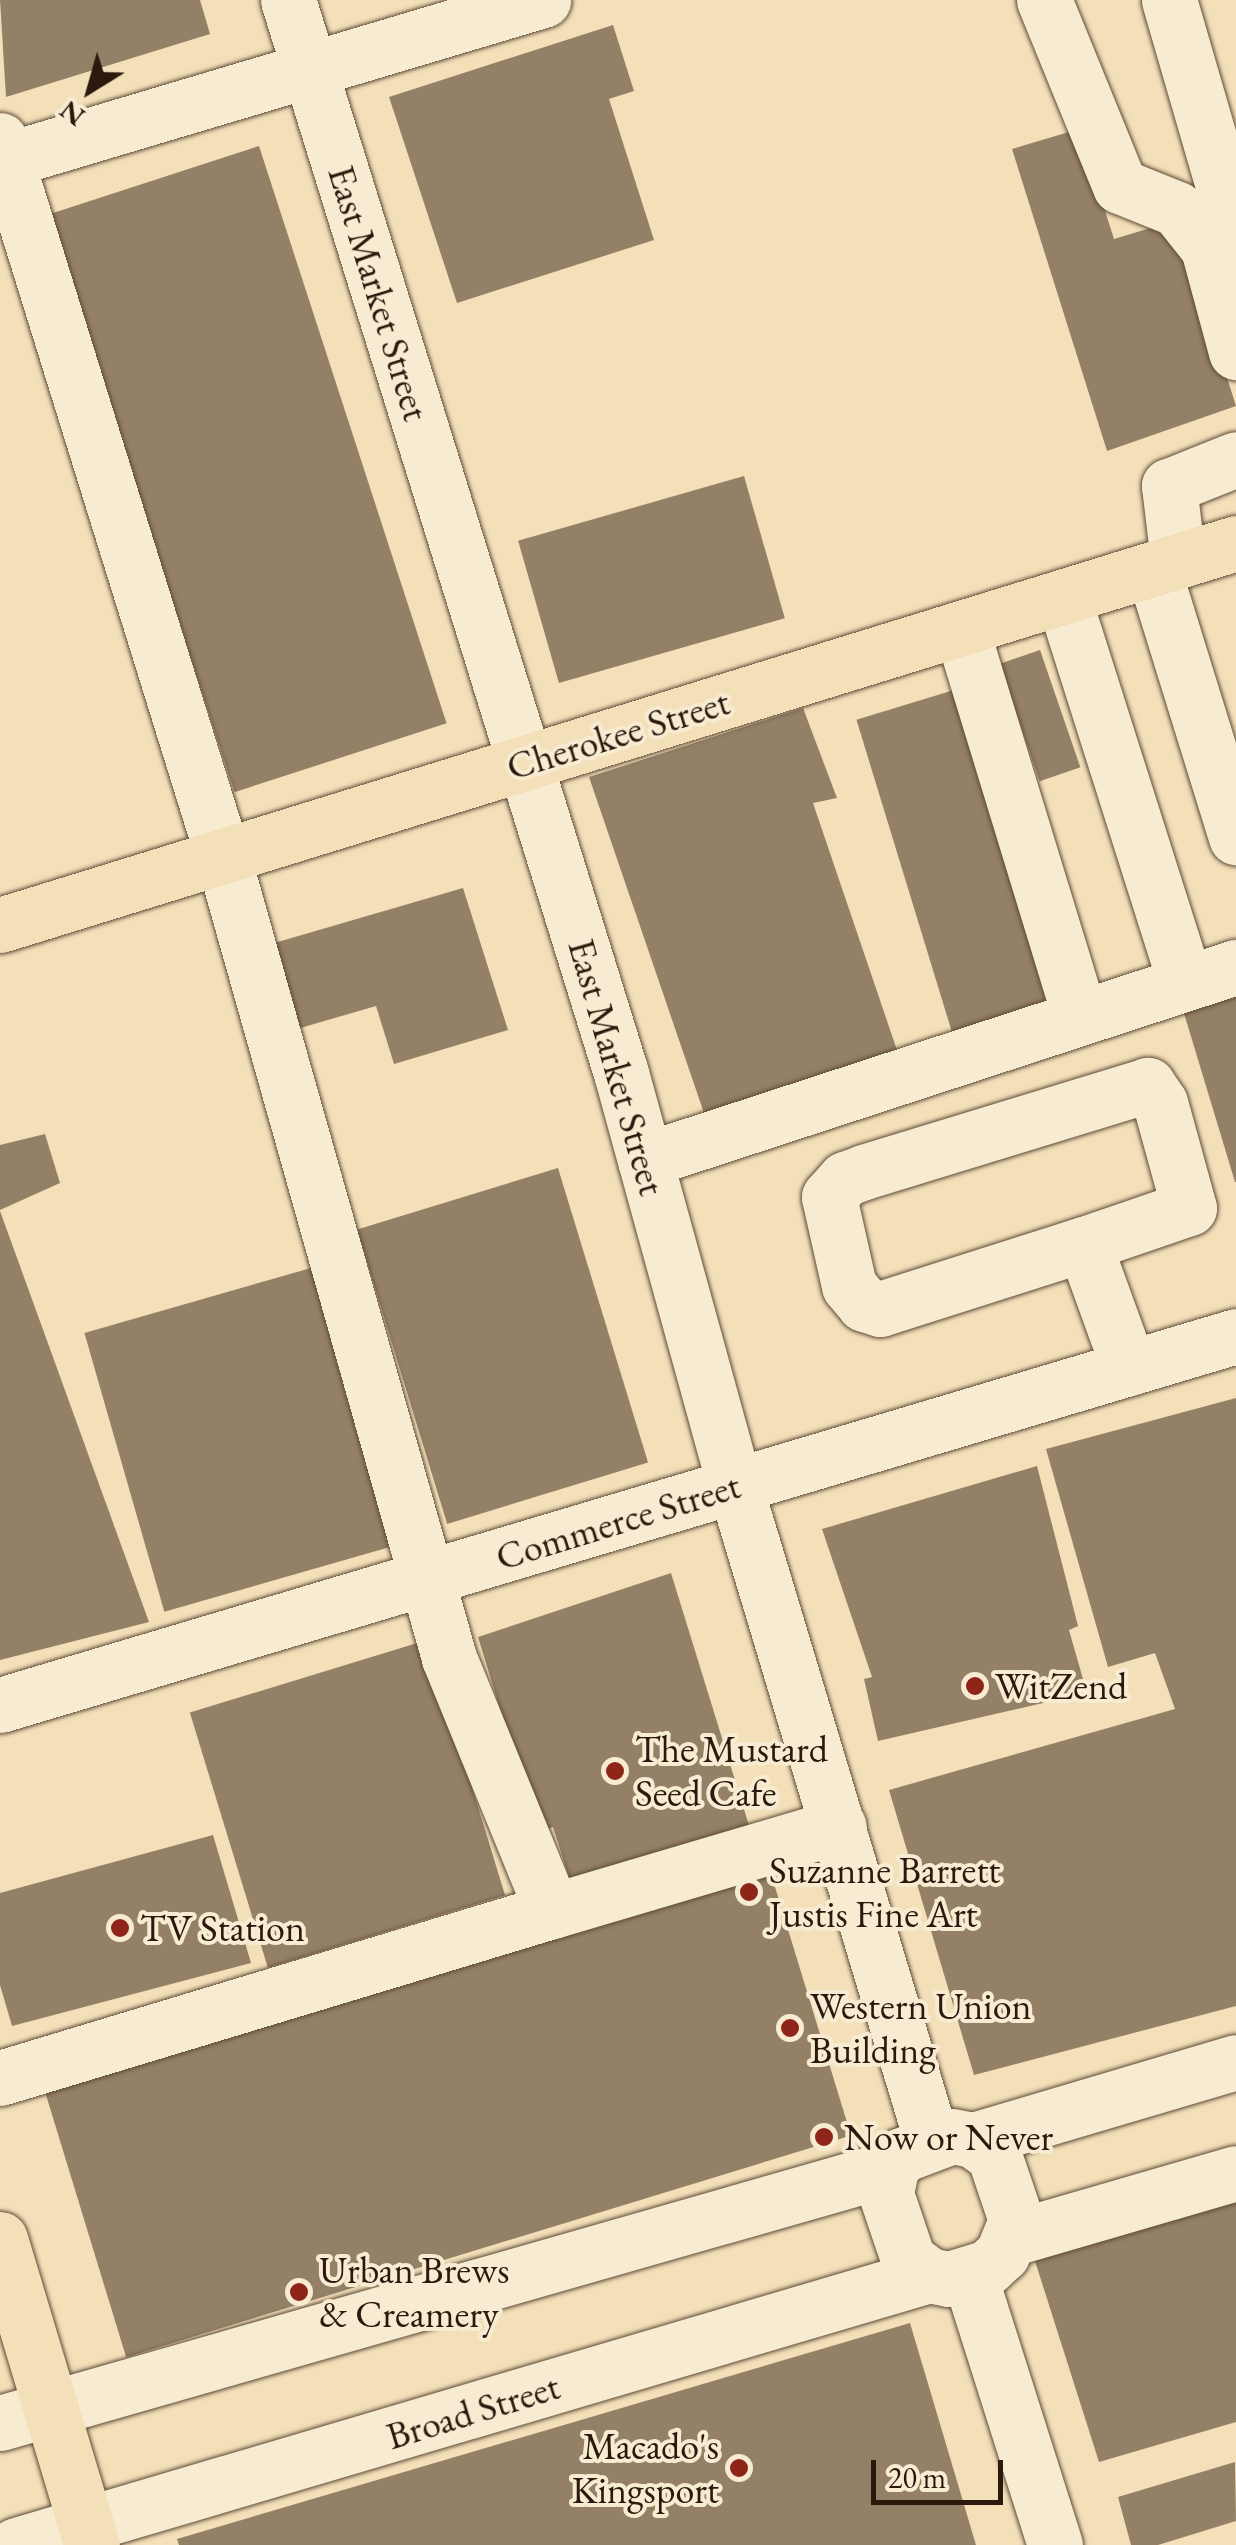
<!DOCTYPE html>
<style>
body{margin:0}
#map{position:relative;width:1236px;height:2545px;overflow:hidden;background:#f3e0b9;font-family:"EB Garamond",serif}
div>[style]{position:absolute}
.building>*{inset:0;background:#938066;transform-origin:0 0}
.roads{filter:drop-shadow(0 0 2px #5e4a38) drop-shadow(0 0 2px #5e4a38)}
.minor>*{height:55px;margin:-27.5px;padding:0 27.5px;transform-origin:27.5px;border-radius:27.5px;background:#f7ebd2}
.major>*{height:55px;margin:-27.5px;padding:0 27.5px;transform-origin:27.5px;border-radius:27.5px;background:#f3e0b9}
.dots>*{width:28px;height:28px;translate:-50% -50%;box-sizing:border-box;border:5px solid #f7ebd2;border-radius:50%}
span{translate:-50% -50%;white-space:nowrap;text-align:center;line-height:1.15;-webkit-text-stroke:8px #f7ebd2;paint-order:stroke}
.street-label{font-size:38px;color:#2c180d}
.poi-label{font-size:38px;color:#2c180d}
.left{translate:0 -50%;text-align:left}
.right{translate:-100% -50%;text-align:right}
.north{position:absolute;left:40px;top:40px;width:100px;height:100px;-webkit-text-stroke:8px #f7ebd2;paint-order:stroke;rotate:217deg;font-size:28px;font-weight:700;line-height:40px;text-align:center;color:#2c180d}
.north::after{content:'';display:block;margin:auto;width:35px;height:45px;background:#2c180d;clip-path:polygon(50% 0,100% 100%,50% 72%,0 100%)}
.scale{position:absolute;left:871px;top:2460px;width:132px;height:45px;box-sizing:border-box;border:5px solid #2c180d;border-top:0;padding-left:12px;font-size:30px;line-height:35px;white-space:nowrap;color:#2c180d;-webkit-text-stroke:8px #f7ebd2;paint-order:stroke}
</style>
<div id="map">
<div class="building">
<i style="clip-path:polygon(0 0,200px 0,210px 34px,6px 97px)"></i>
<i style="clip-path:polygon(613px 25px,634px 91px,609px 99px,654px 240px,457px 303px,389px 97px)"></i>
<i style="clip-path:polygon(1079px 129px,1114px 239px,1177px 220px,1236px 406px,1107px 451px,1012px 149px)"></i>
<i style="left:259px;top:146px;width:607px;height:223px;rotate:72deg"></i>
<i style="left:744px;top:476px;width:148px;height:235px;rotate:74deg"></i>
<i style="left:1040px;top:650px;width:124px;height:43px;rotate:71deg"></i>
<i style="left:954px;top:690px;width:327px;height:102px;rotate:73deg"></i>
<i style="clip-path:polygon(803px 708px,837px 798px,813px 803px,901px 1062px,706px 1119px,589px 777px)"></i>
<i style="clip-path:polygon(463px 888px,508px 1030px,394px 1064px,376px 1006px,290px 1031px,264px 946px)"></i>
<i style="clip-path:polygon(1236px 991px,1236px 1182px,1235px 1182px,1183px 1010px)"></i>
<i style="clip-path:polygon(45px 1134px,60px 1183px,0 1210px,0 1145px)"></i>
<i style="left:558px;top:1168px;width:308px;height:210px;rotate:73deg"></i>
<i style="clip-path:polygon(0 1211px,149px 1622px,0 1660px)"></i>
<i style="left:318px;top:1266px;width:290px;height:243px;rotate:74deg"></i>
<i style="clip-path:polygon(1236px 1398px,1236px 2006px,974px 2075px,889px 1790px,1175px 1709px,1155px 1653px,1108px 1667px,1046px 1449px)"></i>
<i style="clip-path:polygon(1037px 1466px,1078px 1626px,1069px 1630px,1087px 1693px,878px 1741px,864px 1679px,872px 1677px,822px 1529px)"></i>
<i style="clip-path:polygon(671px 1573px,751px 1832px,571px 1883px,553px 1827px,538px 1832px,478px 1637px)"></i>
<i style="left:427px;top:1640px;width:267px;height:248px;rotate:73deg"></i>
<i style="clip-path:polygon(213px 1835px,251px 1963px,12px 2026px,0 1985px,0 1893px)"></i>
<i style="left:768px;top:1864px;width:284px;height:758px;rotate:73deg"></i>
<i style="clip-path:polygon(1236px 2197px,1236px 2422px,1099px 2462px,1035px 2261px)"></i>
<i style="clip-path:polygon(910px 2323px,976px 2545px,179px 2545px,177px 2539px)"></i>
<i style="clip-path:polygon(1235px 2462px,1236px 2521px,1158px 2545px,1131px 2545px,1118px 2497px)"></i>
</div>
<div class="roads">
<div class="minor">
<i style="left:288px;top:0;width:1123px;rotate:72.76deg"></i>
<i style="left:621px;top:1073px;width:428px;rotate:74.6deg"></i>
<i style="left:735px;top:1486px;width:682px;rotate:73.29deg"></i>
<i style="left:1044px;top:0;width:201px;rotate:67.8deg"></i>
<i style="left:1120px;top:186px;width:61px;rotate:22deg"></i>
<i style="left:1177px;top:209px;width:50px;rotate:51.5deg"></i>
<i style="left:1208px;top:248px;width:108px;rotate:74.9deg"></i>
<i style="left:1169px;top:0;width:240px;rotate:73.8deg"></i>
<i style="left:0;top:140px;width:751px;rotate:72.72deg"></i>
<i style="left:223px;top:857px;width:832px;rotate:74.24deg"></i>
<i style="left:449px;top:1658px;width:273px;rotate:67.8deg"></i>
<i style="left:552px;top:1911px;width:299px;rotate:-16.5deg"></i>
<i style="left:0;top:162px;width:567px;rotate:-16.61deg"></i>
<i style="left:1178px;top:561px;width:76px;rotate:-96.8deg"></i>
<i style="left:1169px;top:486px;width:72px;rotate:-21.9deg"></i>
<i style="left:1153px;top:569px;width:281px;rotate:72.8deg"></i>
<i style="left:1063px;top:597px;width:404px;rotate:72.4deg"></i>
<i style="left:961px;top:628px;width:407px;rotate:73deg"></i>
<i style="left:645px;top:1160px;width:622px;rotate:-18.09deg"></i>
<i style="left:1084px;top:1244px;width:111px;rotate:-18.9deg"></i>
<i style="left:1189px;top:1208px;width:109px;rotate:-105.4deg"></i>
<i style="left:1160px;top:1103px;width:22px;rotate:-124deg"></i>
<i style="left:1148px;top:1085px;width:297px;rotate:163deg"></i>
<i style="left:864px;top:1172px;width:20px;rotate:160deg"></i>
<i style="left:845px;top:1179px;width:24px;rotate:132deg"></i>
<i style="left:829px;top:1197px;width:91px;rotate:77.3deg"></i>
<i style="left:849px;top:1286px;width:23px;rotate:50deg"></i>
<i style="left:864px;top:1304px;width:17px;rotate:17deg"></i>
<i style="left:880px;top:1309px;width:214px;rotate:-17.7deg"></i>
<i style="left:1084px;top:1244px;width:132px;rotate:70.1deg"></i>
<i style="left:0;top:1705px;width:1290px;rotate:-16.62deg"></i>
<i style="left:0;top:2078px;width:577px;rotate:-16.83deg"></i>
<i style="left:952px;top:2136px;width:21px;rotate:11deg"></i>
<i style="left:973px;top:2140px;width:26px;rotate:36deg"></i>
<i style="left:994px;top:2155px;width:69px;rotate:71.3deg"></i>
<i style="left:1016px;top:2220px;width:37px;rotate:112deg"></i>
<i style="left:1002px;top:2254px;width:19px;rotate:137deg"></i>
<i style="left:988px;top:2267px;width:41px;rotate:162.9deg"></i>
<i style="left:949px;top:2279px;width:20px;rotate:-169deg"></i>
<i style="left:929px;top:2275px;width:26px;rotate:-143deg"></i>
<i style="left:908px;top:2259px;width:69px;rotate:-108.7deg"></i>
<i style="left:886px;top:2194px;width:26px;rotate:-79deg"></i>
<i style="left:891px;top:2168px;width:17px;rotate:-50deg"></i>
<i style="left:902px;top:2155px;width:53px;rotate:-20.8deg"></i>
<i style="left:973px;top:2140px;width:274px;rotate:-16.5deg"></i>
<i style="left:1009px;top:2239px;width:236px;rotate:-16.2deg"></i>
<i style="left:970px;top:2277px;width:281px;rotate:72.4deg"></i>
<i style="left:0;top:2423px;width:927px;rotate:-15.97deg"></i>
<i style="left:16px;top:2545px;width:952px;rotate:-16.47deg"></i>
</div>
<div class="major">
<i style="left:0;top:925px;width:1294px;rotate:-17.17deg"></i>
<i style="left:0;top:2239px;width:320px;rotate:73.3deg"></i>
</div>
</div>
<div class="dots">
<i style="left:975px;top:1686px;background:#8f2418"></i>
<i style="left:615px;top:1771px;background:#8f2418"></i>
<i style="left:749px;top:1892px;background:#8f2418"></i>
<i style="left:120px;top:1928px;background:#8f2418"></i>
<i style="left:790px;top:2028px;background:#8f2418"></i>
<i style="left:824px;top:2137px;background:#8f2418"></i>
<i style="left:299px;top:2292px;background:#8f2418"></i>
<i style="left:739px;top:2468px;background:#8f2418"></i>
</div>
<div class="street-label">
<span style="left:379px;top:293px;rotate:73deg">East Market Street</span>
<span style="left:618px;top:734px;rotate:-17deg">Cherokee Street</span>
<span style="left:617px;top:1067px;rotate:74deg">East Market Street</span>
<span style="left:618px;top:1521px;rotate:-17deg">Commerce Street</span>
<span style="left:473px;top:2411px;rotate:-17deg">Broad Street</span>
</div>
<div class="poi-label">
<span class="left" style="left:995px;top:1686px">WitZend</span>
<span class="left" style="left:635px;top:1771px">The Mustard<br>Seed Cafe</span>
<span class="left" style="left:769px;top:1892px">Suzanne Barrett<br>Justis Fine Art</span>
<span class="left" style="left:140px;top:1928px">TV Station</span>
<span class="left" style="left:810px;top:2028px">Western Union<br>Building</span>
<span class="left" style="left:844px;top:2137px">Now or Never</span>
<span class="left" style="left:319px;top:2292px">Urban Brews<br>&amp; Creamery</span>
<span class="right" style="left:719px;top:2468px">Macado's<br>Kingsport</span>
</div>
<div class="north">N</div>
<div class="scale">20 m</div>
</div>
